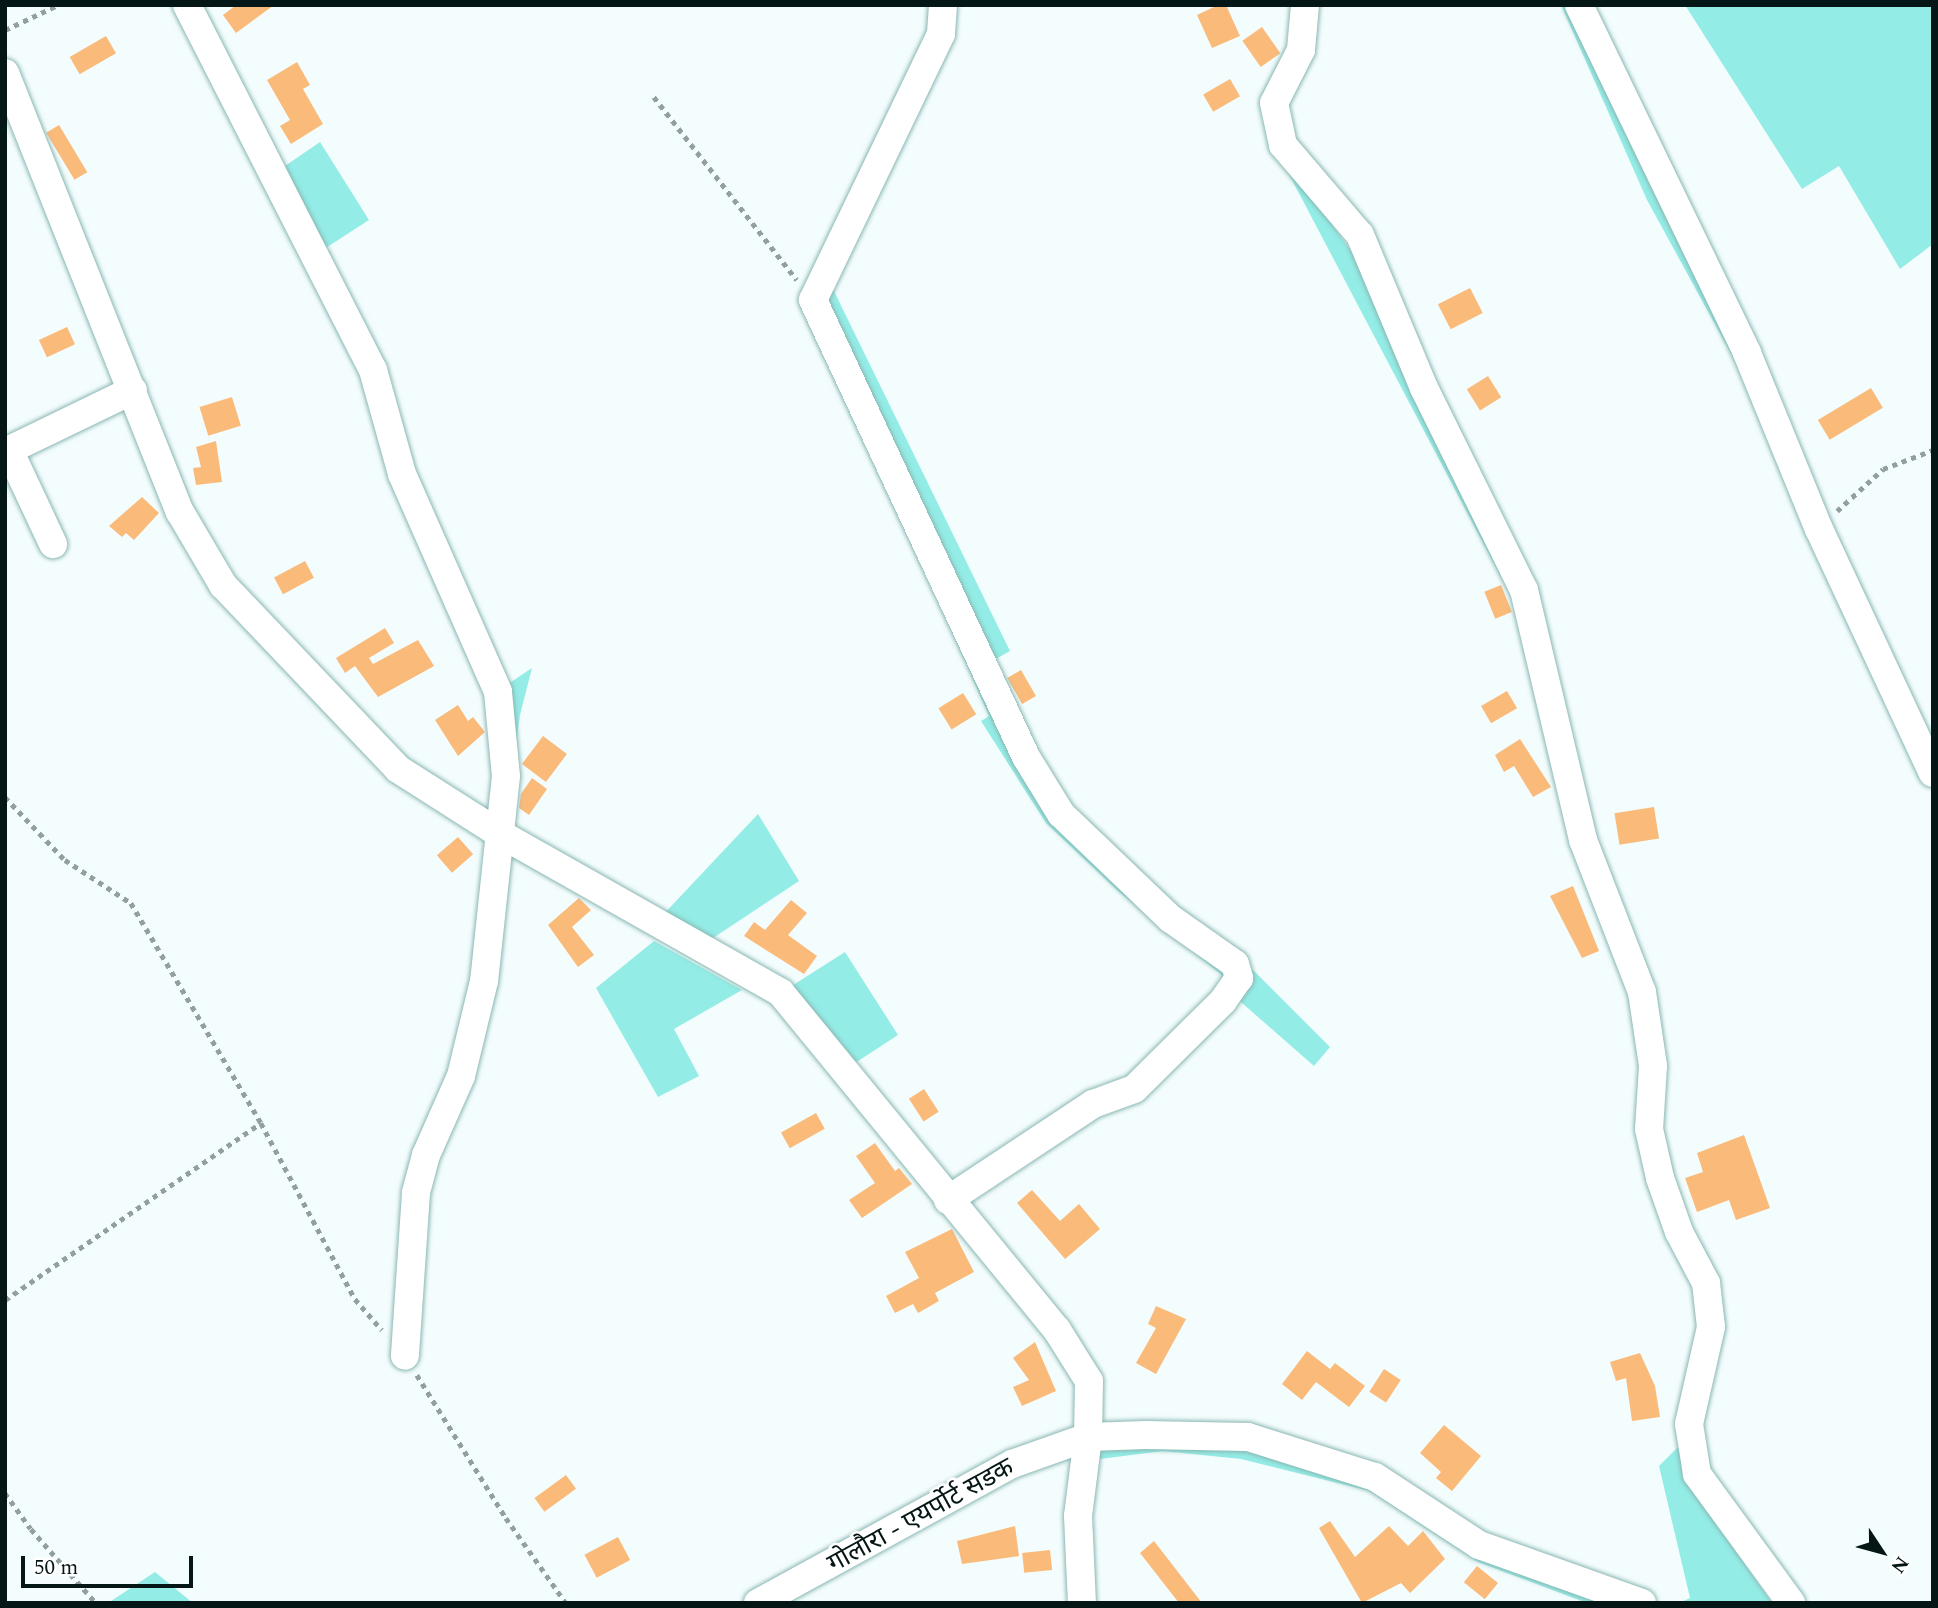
<!DOCTYPE html>
<meta charset="utf-8">
<style>
body{margin:0}
#map{position:relative;width:1938px;height:1608px;overflow:hidden;background:#f4fdfd;font-family:Spectral,"Noto Sans Devanagari",serif}
div>[style]{position:absolute}
.green>*{inset:0;background:#94ece6}
.building>*{inset:0;background:#faba7a;transform-origin:0 0}
.path>*{height:4.5px;margin-top:-2.25px;transform-origin:0;background:repeating-linear-gradient(90deg,#929f9e 0 5px,transparent 0 10px)}
.roads{filter:drop-shadow(0 0 2px #89b7b3) drop-shadow(0 0 2px #89b7b3)}
.minor>*{height:28px;margin:-14px;padding:0 14px;transform-origin:14px;border-radius:14px;background:#fff}
span{translate:-50% -50%;white-space:nowrap;text-align:center;line-height:1.15;-webkit-text-stroke:5px #fff;paint-order:stroke}
.street-label{font-size:26px;color:#041615}
.frame{position:absolute;inset:0;border:7px solid #041615;pointer-events:none}
.north{position:absolute;left:1847px;top:1517px;width:70px;height:70px;-webkit-text-stroke:5px #fff;paint-order:stroke;rotate:126deg;font-size:19px;font-weight:700;line-height:28px;text-align:center;color:#041615}
.north::after{content:'';display:block;margin:auto;width:24px;height:32px;background:#041615;clip-path:polygon(50% 0,100% 100%,50% 72%,0 100%)}
.scale{position:absolute;left:21px;top:1556px;width:172px;height:32px;box-sizing:border-box;border:4px solid #041615;border-top:0;padding-left:9px;font-size:21px;line-height:24px;white-space:nowrap;color:#041615;-webkit-text-stroke:5px #fff;paint-order:stroke}
</style>
<div id="map">
<div class="green">
<i style="clip-path:polygon(1561px 5px,1569px 5px,1746px 381px,1647px 200px)"></i>
<i style="clip-path:polygon(1685px 5px,1933px 5px,1933px 244px,1900px 269px,1839px 166px,1802px 189px)"></i>
<i style="clip-path:polygon(320px 142px,369px 220px,321px 251px,282px 168px)"></i>
<i style="clip-path:polygon(1272px 142px,1354px 255px,1505px 575px,1501px 577px)"></i>
<i style="clip-path:polygon(831px 285px,1010px 651px,994px 660px,826px 311px)"></i>
<i style="clip-path:polygon(891px 491px,1019px 758px,1228px 966px,1215px 997px,1223px 976px,1118px 891px,1046px 823px,981px 721px,989px 716px)"></i>
<i style="clip-path:polygon(532px 668px,520px 715px,511px 779px,508px 684px)"></i>
<i style="clip-path:polygon(758px 814px,799px 881px,707px 942px,661px 917px)"></i>
<i style="clip-path:polygon(654px 941px,742px 990px,674px 1029px,699px 1076px,658px 1097px,596px 988px)"></i>
<i style="clip-path:polygon(845px 952px,898px 1035px,852px 1065px,790px 987px)"></i>
<i style="clip-path:polygon(1253px 970px,1330px 1047px,1314px 1066px,1234px 996px)"></i>
<i style="clip-path:polygon(1168px 1443px,1245px 1450px,1371px 1486px,1609px 1603px,1587px 1603px,1478px 1562px,1370px 1491px,1241px 1459px,1163px 1451px,1092px 1460px,1096px 1451px)"></i>
<i style="clip-path:polygon(1679px 1446px,1707px 1510px,1772px 1603px,1679px 1603px,1690px 1598px,1659px 1466px)"></i>
<i style="clip-path:polygon(155px 1572px,193px 1603px,111px 1601px)"></i>
</div>
<div class="building">
<i style="clip-path:polygon(236px 5px,274px 5px,236px 33px,223px 15px)"></i>
<i style="clip-path:polygon(1218px 5px,1226px 5px,1240px 36px,1212px 48px,1197px 15px)"></i>
<i style="left:1262px;top:27px;width:32px;height:24px;rotate:55deg"></i>
<i style="left:106px;top:36px;width:20px;height:42px;rotate:60deg"></i>
<i style="clip-path:polygon(297px 62px,310px 85px,303px 89px,323px 124px,291px 144px,280px 126px,290px 120px,267px 80px)"></i>
<i style="left:1230px;top:79px;width:20px;height:31px;rotate:60deg"></i>
<i style="left:59px;top:125px;width:55px;height:15px;rotate:59deg"></i>
<i style="left:1470px;top:288px;width:28px;height:36px;rotate:63deg"></i>
<i style="left:67px;top:327px;width:19px;height:31px;rotate:65deg"></i>
<i style="left:1488px;top:376px;width:25px;height:25px;rotate:58deg"></i>
<i style="left:1871px;top:388px;width:23px;height:62px;rotate:59deg"></i>
<i style="left:232px;top:397px;width:30px;height:34px;rotate:73deg"></i>
<i style="clip-path:polygon(216px 441px,222px 482px,196px 485px,193px 468px,201px 467px,196px 447px)"></i>
<i style="clip-path:polygon(142px 497px,159px 513px,134px 540px,126px 533px,122px 537px,109px 526px)"></i>
<i style="left:305px;top:561px;width:19px;height:35px;rotate:62deg"></i>
<i style="left:1501px;top:585px;width:29px;height:18px;rotate:68deg"></i>
<i style="clip-path:polygon(385px 628px,394px 643px,369px 658px,373px 664px,418px 640px,434px 666px,378px 697px,355px 666px,345px 673px,336px 658px)"></i>
<i style="left:1021px;top:670px;width:30px;height:16px;rotate:60deg"></i>
<i style="left:1507px;top:691px;width:20px;height:30px;rotate:60deg"></i>
<i style="left:963px;top:693px;width:25px;height:29px;rotate:58deg"></i>
<i style="clip-path:polygon(458px 705px,468px 721px,473px 717px,485px 732px,458px 756px,435px 720px)"></i>
<i style="left:543px;top:736px;width:30px;height:35px;rotate:37deg"></i>
<i style="clip-path:polygon(1520px 739px,1551px 787px,1533px 797px,1514px 766px,1504px 772px,1495px 755px)"></i>
<i style="clip-path:polygon(532px 778px,547px 789px,529px 815px,519px 808px,521px 794px)"></i>
<i style="left:1654px;top:807px;width:32px;height:40px;rotate:81deg"></i>
<i style="left:458px;top:837px;width:23px;height:28px;rotate:49deg"></i>
<i style="clip-path:polygon(1573px 886px,1599px 951px,1582px 958px,1550px 896px)"></i>
<i style="clip-path:polygon(579px 898px,591px 910px,572px 927px,594px 955px,578px 967px,548px 925px)"></i>
<i style="clip-path:polygon(791px 900px,807px 913px,788px 935px,817px 956px,804px 974px,744px 936px,754px 922px,765px 930px)"></i>
<i style="left:924px;top:1089px;width:27px;height:18px;rotate:57deg"></i>
<i style="left:816px;top:1113px;width:18px;height:40px;rotate:61deg"></i>
<i style="clip-path:polygon(1744px 1135px,1770px 1208px,1736px 1220px,1729px 1200px,1697px 1212px,1685px 1178px,1703px 1172px,1697px 1153px)"></i>
<i style="clip-path:polygon(875px 1143px,895px 1171px,899px 1168px,912px 1184px,862px 1218px,849px 1200px,875px 1183px,856px 1156px)"></i>
<i style="clip-path:polygon(1032px 1190px,1060px 1221px,1079px 1204px,1100px 1229px,1065px 1259px,1017px 1203px)"></i>
<i style="clip-path:polygon(952px 1229px,974px 1272px,935px 1293px,939px 1301px,918px 1313px,913px 1304px,895px 1313px,886px 1296px,919px 1278px,905px 1252px)"></i>
<i style="clip-path:polygon(1156px 1306px,1186px 1319px,1156px 1374px,1136px 1363px,1156px 1328px,1148px 1324px)"></i>
<i style="clip-path:polygon(1035px 1342px,1056px 1391px,1022px 1406px,1013px 1387px,1029px 1380px,1013px 1358px)"></i>
<i style="clip-path:polygon(1307px 1351px,1330px 1369px,1335px 1363px,1365px 1386px,1349px 1407px,1316px 1382px,1302px 1400px,1282px 1384px)"></i>
<i style="clip-path:polygon(1640px 1353px,1655px 1386px,1660px 1417px,1632px 1421px,1626px 1378px,1616px 1381px,1610px 1362px)"></i>
<i style="left:1384px;top:1369px;width:20px;height:27px;rotate:33deg"></i>
<i style="clip-path:polygon(1444px 1425px,1481px 1456px,1452px 1491px,1436px 1478px,1441px 1472px,1420px 1453px)"></i>
<i style="left:566px;top:1475px;width:17px;height:39px;rotate:54deg"></i>
<i style="clip-path:polygon(1330px 1521px,1355px 1557px,1389px 1526px,1408px 1546px,1423px 1531px,1445px 1559px,1410px 1593px,1401px 1583px,1362px 1603px,1319px 1528px)"></i>
<i style="clip-path:polygon(1015px 1526px,1019px 1556px,962px 1564px,957px 1541px)"></i>
<i style="left:618px;top:1537px;width:26px;height:38px;rotate:62deg"></i>
<i style="clip-path:polygon(1154px 1541px,1202px 1603px,1179px 1603px,1140px 1553px)"></i>
<i style="left:1050px;top:1550px;width:20px;height:28px;rotate:84deg"></i>
<i style="left:1477px;top:1566px;width:27px;height:21px;rotate:39deg"></i>
</div>
<div class="path">
<i style="left:5px;top:30px;width:59px;rotate:-25.3deg"></i>
<i style="left:654px;top:97px;width:232px;rotate:52deg"></i>
<i style="left:1837px;top:511px;width:62px;rotate:-42.4deg"></i>
<i style="left:1883px;top:469px;width:53px;rotate:-20.8deg"></i>
<i style="left:5px;top:797px;width:87px;rotate:46.4deg"></i>
<i style="left:65px;top:860px;width:79px;rotate:33.1deg"></i>
<i style="left:131px;top:903px;width:256px;rotate:59.4deg"></i>
<i style="left:261px;top:1123px;width:200px;rotate:61.9deg"></i>
<i style="left:355px;top:1299px;width:41px;rotate:48.9deg"></i>
<i style="left:5px;top:1300px;width:311px;rotate:-34.7deg"></i>
<i style="left:417px;top:1375px;width:168px;rotate:58.1deg"></i>
<i style="left:506px;top:1518px;width:104px;rotate:54.8deg"></i>
<i style="left:5px;top:1493px;width:44px;rotate:54.2deg"></i>
<i style="left:31px;top:1529px;width:98px;rotate:48.7deg"></i>
</div>
<div class="roads">
<div class="minor">
<i style="left:187px;top:5px;width:410px;rotate:63deg"></i>
<i style="left:373px;top:370px;width:108px;rotate:74.4deg"></i>
<i style="left:402px;top:474px;width:238px;rotate:66.2deg"></i>
<i style="left:498px;top:692px;width:84px;rotate:84.6deg"></i>
<i style="left:506px;top:776px;width:206px;rotate:96.1deg"></i>
<i style="left:484px;top:981px;width:98px;rotate:103.6deg"></i>
<i style="left:461px;top:1076px;width:86px;rotate:113.9deg"></i>
<i style="left:426px;top:1155px;width:39px;rotate:105deg"></i>
<i style="left:416px;top:1193px;width:163px;rotate:93.9deg"></i>
<i style="left:943px;top:5px;width:29px;rotate:94deg"></i>
<i style="left:941px;top:34px;width:295px;rotate:115.7deg"></i>
<i style="left:813px;top:300px;width:504px;rotate:65.01deg"></i>
<i style="left:1026px;top:757px;width:67px;rotate:58.4deg"></i>
<i style="left:1061px;top:814px;width:152px;rotate:43.7deg"></i>
<i style="left:1171px;top:919px;width:78px;rotate:35.1deg"></i>
<i style="left:1235px;top:964px;width:15px;rotate:74deg"></i>
<i style="left:1239px;top:978px;width:28px;rotate:125deg"></i>
<i style="left:1223px;top:1001px;width:125px;rotate:135.3deg"></i>
<i style="left:1134px;top:1089px;width:44px;rotate:159.9deg"></i>
<i style="left:1093px;top:1104px;width:174px;rotate:146.5deg"></i>
<i style="left:1305px;top:5px;width:45px;rotate:95.1deg"></i>
<i style="left:1301px;top:50px;width:59px;rotate:117deg"></i>
<i style="left:1274px;top:103px;width:43px;rotate:77.9deg"></i>
<i style="left:1283px;top:145px;width:118px;rotate:49.5deg"></i>
<i style="left:1360px;top:235px;width:166px;rotate:67.3deg"></i>
<i style="left:1424px;top:388px;width:225px;rotate:63.7deg"></i>
<i style="left:1524px;top:590px;width:257px;rotate:76.7deg"></i>
<i style="left:1583px;top:840px;width:163px;rotate:68.8deg"></i>
<i style="left:1642px;top:992px;width:75px;rotate:81.5deg"></i>
<i style="left:1653px;top:1066px;width:63px;rotate:93.6deg"></i>
<i style="left:1649px;top:1129px;width:50px;rotate:77.3deg"></i>
<i style="left:1660px;top:1178px;width:57px;rotate:70.6deg"></i>
<i style="left:1679px;top:1232px;width:58px;rotate:62.1deg"></i>
<i style="left:1706px;top:1283px;width:44px;rotate:83.5deg"></i>
<i style="left:1711px;top:1327px;width:99px;rotate:102.8deg"></i>
<i style="left:1689px;top:1424px;width:51px;rotate:80.9deg"></i>
<i style="left:1697px;top:1474px;width:160px;rotate:53.9deg"></i>
<i style="left:1579px;top:5px;width:386px;rotate:64.2deg"></i>
<i style="left:1747px;top:353px;width:190px;rotate:67.8deg"></i>
<i style="left:1819px;top:529px;width:269px;rotate:65deg"></i>
<i style="left:5px;top:73px;width:473px;rotate:68.3deg"></i>
<i style="left:180px;top:512px;width:85px;rotate:59.5deg"></i>
<i style="left:223px;top:585px;width:254px;rotate:46.4deg"></i>
<i style="left:398px;top:769px;width:117px;rotate:32.5deg"></i>
<i style="left:497px;top:832px;width:326px;rotate:29.5deg"></i>
<i style="left:781px;top:993px;width:436px;rotate:50.7deg"></i>
<i style="left:1057px;top:1330px;width:60px;rotate:57.9deg"></i>
<i style="left:1089px;top:1381px;width:56px;rotate:91deg"></i>
<i style="left:1088px;top:1437px;width:80px;rotate:97.2deg"></i>
<i style="left:1078px;top:1516px;width:87px;rotate:87.4deg"></i>
<i style="left:9px;top:450px;width:104px;rotate:64.9deg"></i>
<i style="left:5px;top:452px;width:142px;rotate:-25.8deg"></i>
<i style="left:758px;top:1603px;width:290px;rotate:-28.7deg"></i>
<i style="left:1012px;top:1464px;width:81px;rotate:-19.6deg"></i>
<i style="left:1088px;top:1437px;width:58px;rotate:-2deg"></i>
<i style="left:1146px;top:1435px;width:102px;rotate:1.1deg"></i>
<i style="left:1248px;top:1437px;width:133px;rotate:17.5deg"></i>
<i style="left:1375px;top:1477px;width:124px;rotate:33.2deg"></i>
<i style="left:1479px;top:1545px;width:173px;rotate:19.6deg"></i>
</div>
</div>
<div class="street-label">
<span style="left:921px;top:1516px;rotate:-29deg">गोलौरा - एयर्पोर्ट सडक</span>
</div>
<div class="frame"></div>
<div class="north">N</div>
<div class="scale">50 m</div>
</div>
